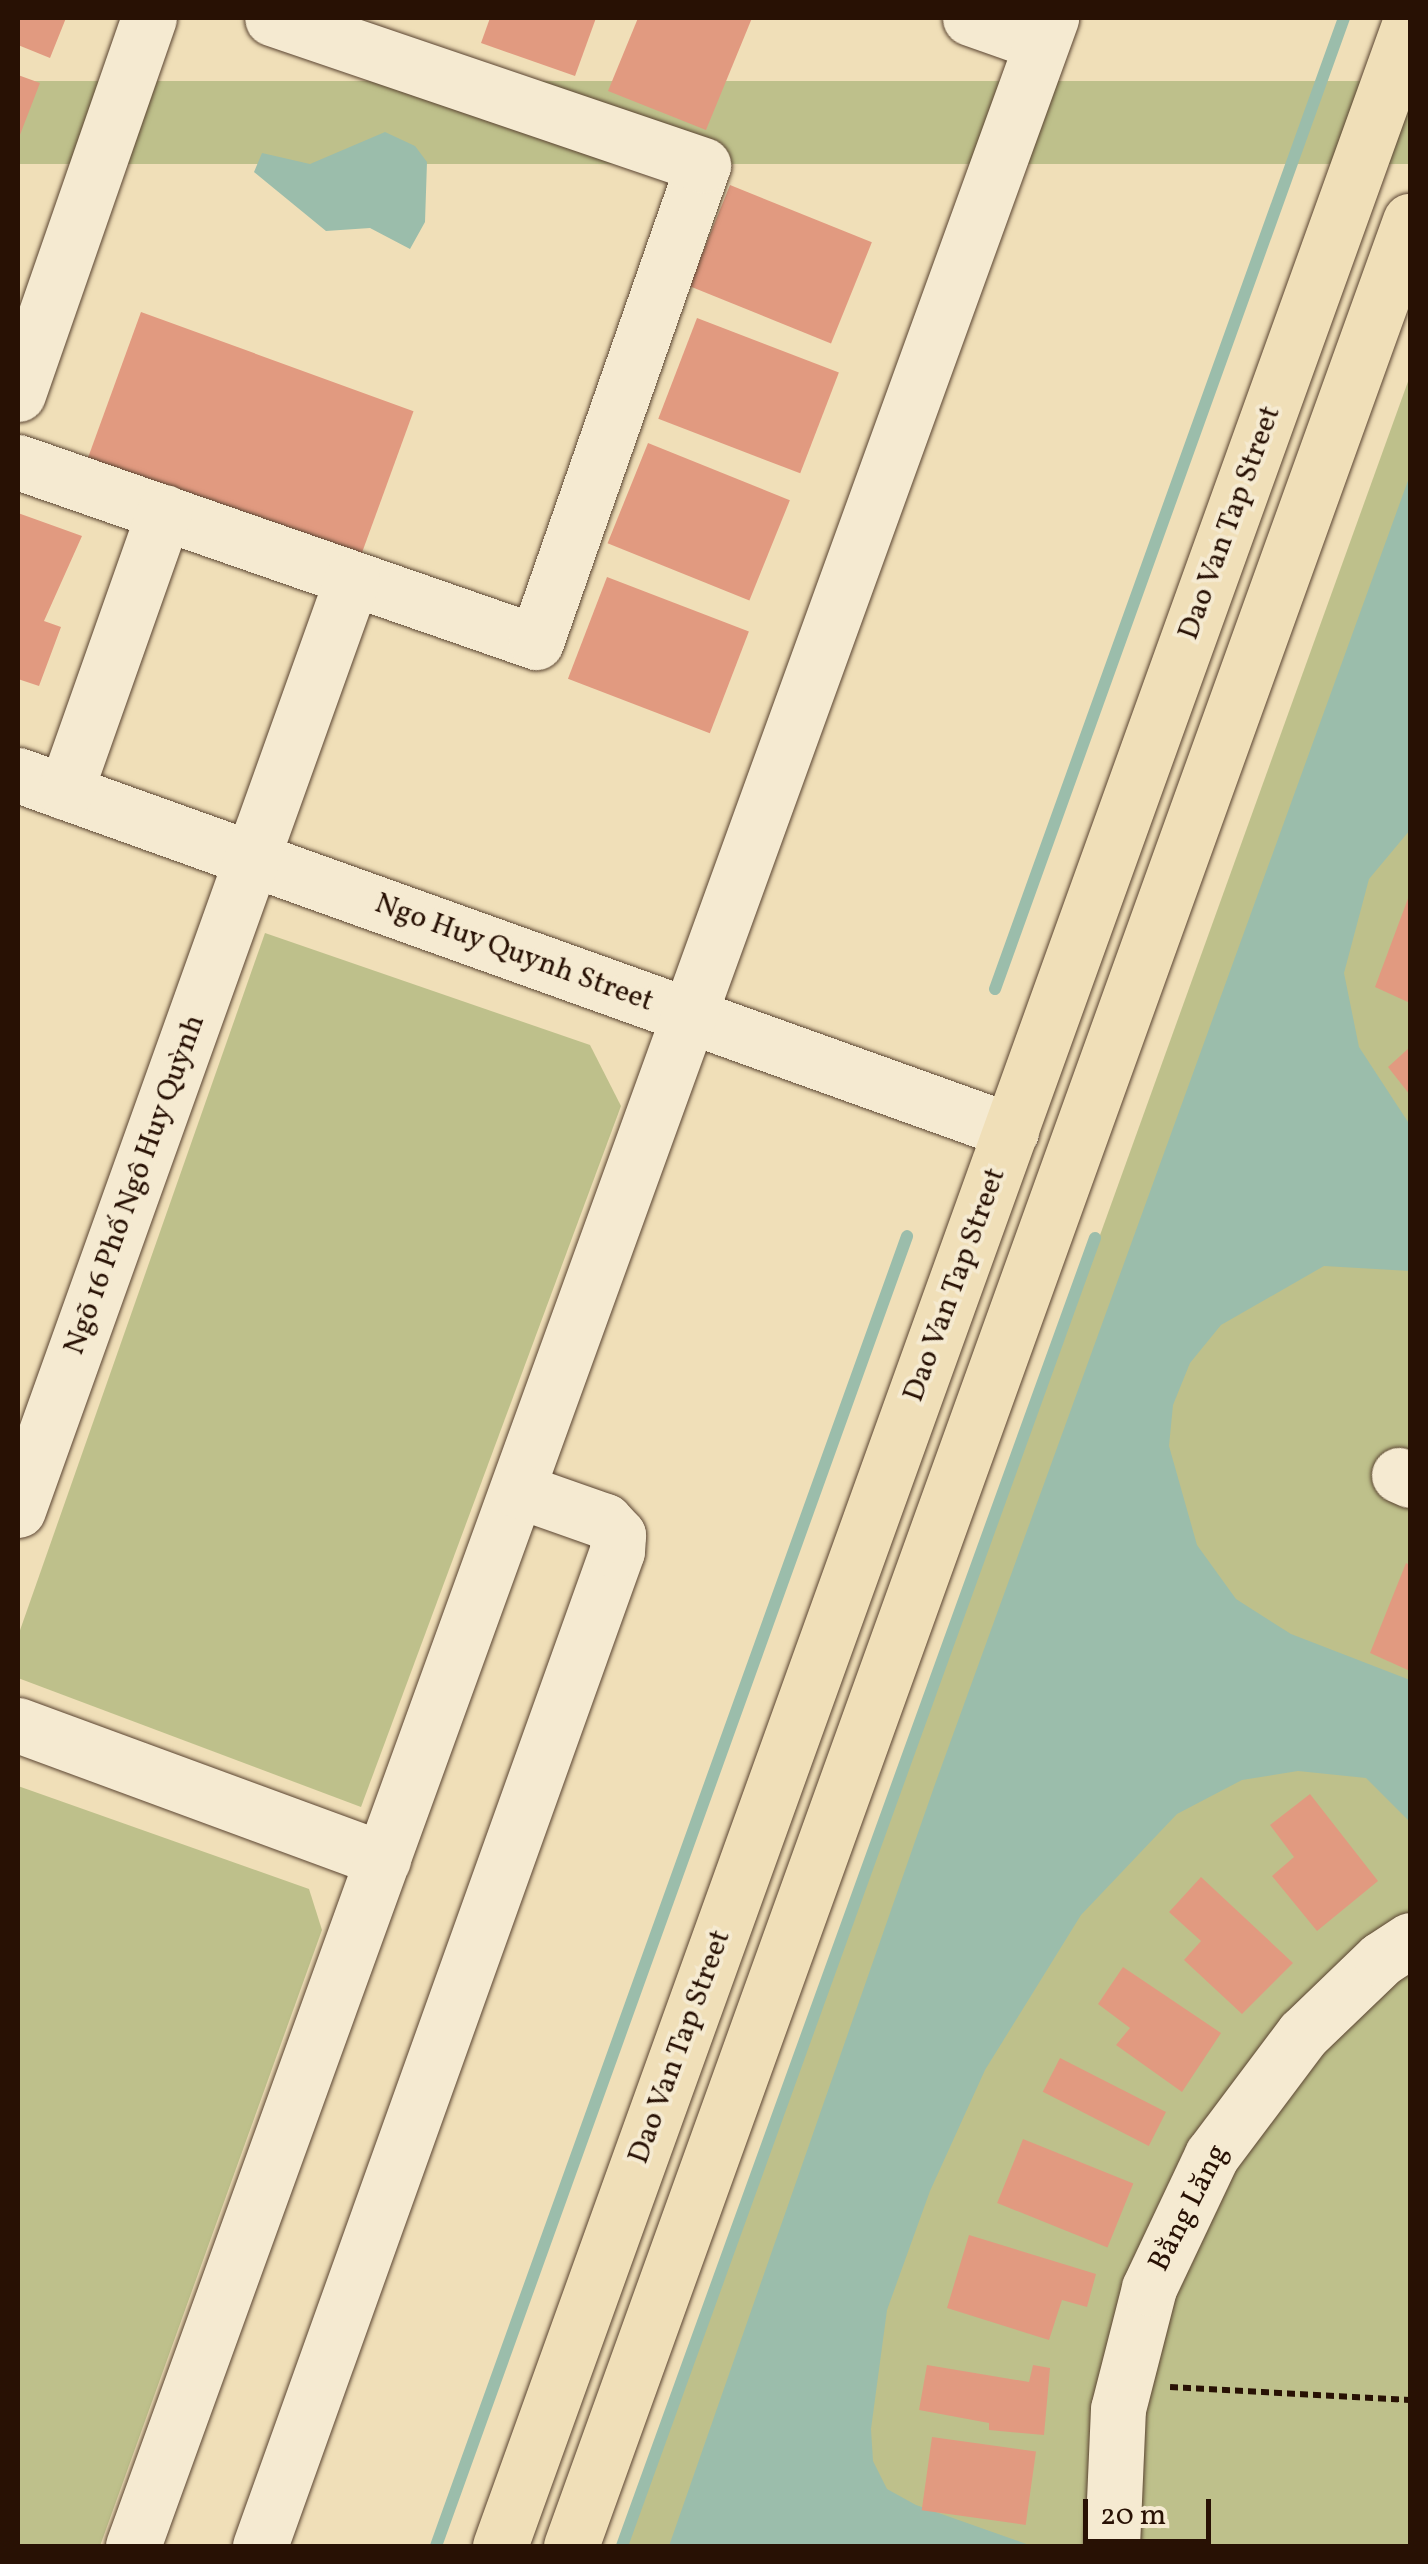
<!DOCTYPE html>
<meta charset="utf-8">
<style>
body{margin:0}
#map{position:relative;width:1428px;height:2564px;overflow:hidden;background:#f0dfb8;font-family:Vollkorn,serif}
div>[style]{position:absolute}
.green>*{inset:0;background:#bec08b;transform-origin:0 0}
.water>*{inset:0;background:#9bbdab}
.stream>*{height:12px;margin:-6px;padding:0 6px;transform-origin:6px;border-radius:6px;background:#9bbdab}
.building>*{inset:0;background:#e19a80;transform-origin:0 0}
.path>*{height:6px;margin-top:-3px;transform-origin:0;background:repeating-linear-gradient(90deg,#281104 0 8px,transparent 0 13px)}
.roads{filter:drop-shadow(0 0 2px #5a4431) drop-shadow(0 0 2px #5a4431)}
.minor>*{height:55px;margin:-27.5px;padding:0 27.5px;transform-origin:27.5px;border-radius:27.5px;background:#f5ead1}
.major>*{height:55px;margin:-27.5px;padding:0 27.5px;transform-origin:27.5px;border-radius:27.5px;background:#f0dfb8}
span{translate:-50% -50%;white-space:nowrap;text-align:center;line-height:1.15;-webkit-text-stroke:8px #f5ead1;paint-order:stroke}
.street-label{font-size:30px;color:#281104}
.frame{position:absolute;inset:0;border:20px solid #281104;pointer-events:none}
.scale{position:absolute;left:1083px;top:2499px;width:128px;height:45px;box-sizing:border-box;border:5px solid #281104;border-top:0;padding-left:12px;font-size:30px;line-height:35px;white-space:nowrap;color:#281104;-webkit-text-stroke:8px #f5ead1;paint-order:stroke}
</style>
<div id="map">
<div class="green">
<i style="left:1410px;top:81px;width:83px;height:2620px;rotate:90deg"></i>
<i style="clip-path:polygon(1410px 376px,1410px 2546px,627px 2546px)"></i>
<i style="clip-path:polygon(265px 933px,590px 1045px,621px 1106px,361px 1807px,18px 1678px,18px 1636px)"></i>
<i style="clip-path:polygon(18px 1786px,309px 1889px,322px 1930px,100px 2546px,18px 2546px)"></i>
</div>
<div class="water">
<i style="clip-path:polygon(385px 132px,415px 146px,427px 162px,425px 222px,410px 249px,370px 228px,326px 231px,254px 172px,262px 153px,310px 164px)"></i>
<i style="clip-path:polygon(1410px 475px,1410px 830px,1369px 879px,1344px 973px,1359px 1047px,1410px 1125px,1410px 1271px,1324px 1266px,1221px 1325px,1190px 1363px,1173px 1405px,1169px 1446px,1197px 1545px,1236px 1599px,1291px 1634px,1410px 1680px,1410px 1822px,1366px 1778px,1298px 1771px,1242px 1780px,1177px 1814px,1081px 1915px,985px 2070px,930px 2191px,887px 2310px,871px 2429px,873px 2461px,887px 2489px,916px 2505px,1032px 2546px,669px 2546px,934px 1787px)"></i>
</div>
<div class="stream">
<i style="left:995px;top:989px;width:1032px;rotate:-70.23deg"></i>
<i style="left:436px;top:2546px;width:1392px;rotate:-70.22deg"></i>
<i style="left:622px;top:2546px;width:1391px;rotate:-70.12deg"></i>
</div>
<div class="building">
<i style="clip-path:polygon(18px 18px,66px 18px,50px 58px,18px 45px)"></i>
<i style="clip-path:polygon(490px 18px,596px 18px,575px 76px,481px 43px)"></i>
<i style="clip-path:polygon(638px 18px,752px 18px,706px 130px,608px 91px)"></i>
<i style="clip-path:polygon(18px 75px,40px 83px,18px 140px)"></i>
<i style="left:730px;top:185px;width:153px;height:109px;rotate:22deg"></i>
<i style="left:141px;top:312px;width:290px;height:155px;rotate:20deg"></i>
<i style="left:697px;top:318px;width:152px;height:108px;rotate:21deg"></i>
<i style="left:648px;top:443px;width:153px;height:108px;rotate:22deg"></i>
<i style="clip-path:polygon(18px 513px,82px 536px,44px 621px,61px 627px,39px 686px,18px 679px)"></i>
<i style="left:607px;top:577px;width:152px;height:109px;rotate:21deg"></i>
<i style="clip-path:polygon(1410px 893px,1410px 1003px,1375px 987px)"></i>
<i style="clip-path:polygon(1410px 1047px,1410px 1095px,1388px 1067px)"></i>
<i style="clip-path:polygon(1406px 1563px,1410px 1565px,1410px 1671px,1370px 1653px)"></i>
<i style="clip-path:polygon(1310px 1794px,1378px 1881px,1317px 1931px,1272px 1876px,1294px 1857px,1270px 1825px)"></i>
<i style="clip-path:polygon(1201px 1877px,1293px 1963px,1242px 2014px,1184px 1960px,1201px 1941px,1169px 1912px)"></i>
<i style="clip-path:polygon(1123px 1967px,1221px 2033px,1182px 2092px,1116px 2045px,1130px 2028px,1098px 2004px)"></i>
<i style="left:1060px;top:2058px;width:119px;height:38px;rotate:27deg"></i>
<i style="left:1023px;top:2139px;width:119px;height:69px;rotate:22deg"></i>
<i style="clip-path:polygon(969px 2235px,1096px 2274px,1087px 2307px,1062px 2300px,1049px 2340px,947px 2308px)"></i>
<i style="clip-path:polygon(927px 2365px,1029px 2382px,1033px 2365px,1050px 2368px,1044px 2435px,989px 2430px,989px 2423px,919px 2410px)"></i>
<i style="left:932px;top:2437px;width:105px;height:74px;rotate:8deg"></i>
</div>
<div class="path">
<i style="left:1170px;top:2387px;width:240px;rotate:3.1deg"></i>
</div>
<div class="roads">
<div class="minor">
<i style="left:970px;top:18px;width:75px;rotate:19.4deg"></i>
<i style="left:18px;top:394px;width:398px;rotate:-70.8deg"></i>
<i style="left:18px;top:462px;width:548px;rotate:19.16deg"></i>
<i style="left:536px;top:642px;width:505px;rotate:-70.7deg"></i>
<i style="left:703px;top:165px;width:455px;rotate:-161.2deg"></i>
<i style="left:18px;top:775px;width:1055px;rotate:19.72deg"></i>
<i style="left:65px;top:792px;width:297px;rotate:-70.5deg"></i>
<i style="left:1399px;top:1475px;width:12px;rotate:24deg"></i>
<i style="left:18px;top:1510px;width:989px;rotate:-70.26deg"></i>
<i style="left:18px;top:1725px;width:389px;rotate:20.2deg"></i>
<i style="left:133px;top:2546px;width:2690px;rotate:-70.04deg"></i>
<i style="left:260px;top:2546px;width:1057px;rotate:-70.26deg"></i>
<i style="left:617px;top:1551px;width:16px;rotate:-86deg"></i>
<i style="left:618px;top:1535px;width:19px;rotate:-133deg"></i>
<i style="left:605px;top:1521px;width:93px;rotate:-160.6deg"></i>
<i style="left:1112px;top:2546px;width:137px;rotate:-87.5deg"></i>
<i style="left:1118px;top:2409px;width:125px;rotate:-75.6deg"></i>
<i style="left:1149px;top:2288px;width:147px;rotate:-64.7deg"></i>
<i style="left:1212px;top:2155px;width:151px;rotate:-53.1deg"></i>
<i style="left:1303px;top:2034px;width:108px;rotate:-43.9deg"></i>
<i style="left:1381px;top:1959px;width:35px;rotate:-33deg"></i>
</div>
<div class="major">
<i style="left:500px;top:2546px;width:2682px;rotate:-70.17deg"></i>
<i style="left:571px;top:2546px;width:2472px;rotate:-70.16deg"></i>
</div>
</div>
<div class="street-label">
<span style="left:1230px;top:523px;rotate:-70deg">Dao Van Tap Street</span>
<span style="left:514px;top:953px;rotate:20deg">Ngo Huy Quynh Street</span>
<span style="left:135px;top:1185px;rotate:-70deg">Ngõ 16 Phố Ngô Huy Quỳnh</span>
<span style="left:955px;top:1285px;rotate:-70deg">Dao Van Tap Street</span>
<span style="left:680px;top:2047px;rotate:-70deg">Dao Van Tap Street</span>
<span style="left:1189px;top:2208px;rotate:-63deg">Bằng Lăng</span>
</div>
<div class="frame"></div>
<div class="scale">20 m</div>
</div>
